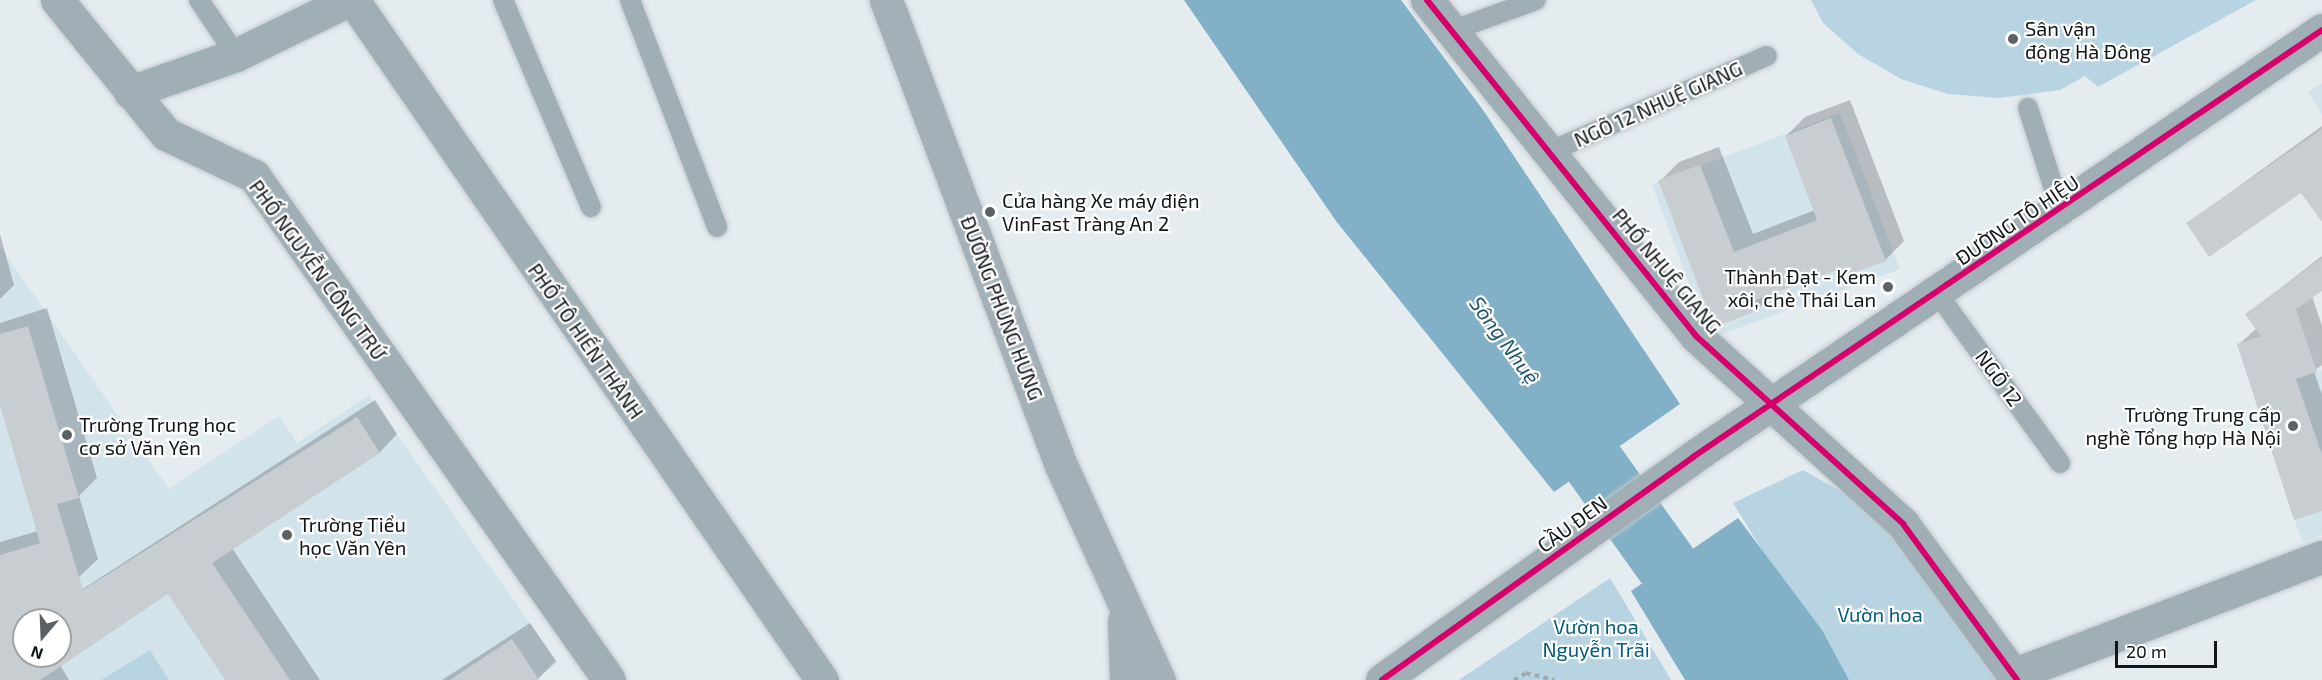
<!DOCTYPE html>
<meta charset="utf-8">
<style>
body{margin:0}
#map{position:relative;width:2322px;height:680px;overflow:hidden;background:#e4ecf0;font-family:"Exo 2",sans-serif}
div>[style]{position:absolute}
.built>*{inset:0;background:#d3e3ec}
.green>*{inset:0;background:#b8d4e2}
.water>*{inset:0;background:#81b0c7}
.shadow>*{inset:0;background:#0003}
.river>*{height:62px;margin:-31px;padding:0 31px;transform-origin:31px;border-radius:31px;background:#81b0c7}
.building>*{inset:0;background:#c7cdd1}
.path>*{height:4px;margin-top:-2px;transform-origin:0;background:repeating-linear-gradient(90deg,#9faaaf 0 4.5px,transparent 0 9px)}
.roads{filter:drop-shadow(0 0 2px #c3c9cd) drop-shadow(0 0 2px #c3c9cd)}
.service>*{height:20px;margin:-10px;padding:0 10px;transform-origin:10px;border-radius:10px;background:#a0afb5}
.minor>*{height:33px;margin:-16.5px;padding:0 16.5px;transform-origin:16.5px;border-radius:16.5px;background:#a0afb5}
.tertiary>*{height:33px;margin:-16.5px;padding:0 16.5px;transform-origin:16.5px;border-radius:16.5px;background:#a0afb5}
.primary>*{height:33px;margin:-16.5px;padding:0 16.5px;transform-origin:16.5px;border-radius:16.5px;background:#a3b0b7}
.cycleway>*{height:6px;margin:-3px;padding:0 3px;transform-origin:3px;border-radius:3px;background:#d6006c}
.dots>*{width:16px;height:16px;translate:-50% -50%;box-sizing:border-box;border:3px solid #fff;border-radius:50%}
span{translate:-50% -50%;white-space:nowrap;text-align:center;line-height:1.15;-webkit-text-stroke:4.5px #fff;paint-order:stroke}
.poi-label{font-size:20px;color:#111619}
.left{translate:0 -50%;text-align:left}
.right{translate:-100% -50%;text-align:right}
.street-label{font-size:20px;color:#111619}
.park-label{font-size:20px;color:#035c7c}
.water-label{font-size:21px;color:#22556d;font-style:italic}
.north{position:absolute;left:12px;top:608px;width:60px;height:60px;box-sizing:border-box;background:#fff;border:2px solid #a0a2a3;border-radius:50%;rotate:199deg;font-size:16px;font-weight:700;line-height:24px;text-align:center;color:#111619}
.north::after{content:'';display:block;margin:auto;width:21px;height:27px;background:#5b6164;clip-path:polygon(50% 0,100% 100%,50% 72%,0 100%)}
.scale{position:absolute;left:2115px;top:641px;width:102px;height:27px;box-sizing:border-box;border:3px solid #111619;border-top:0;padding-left:8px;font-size:18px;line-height:21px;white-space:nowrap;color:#111619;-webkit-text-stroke:4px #fff;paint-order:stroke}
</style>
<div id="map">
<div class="built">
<i style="clip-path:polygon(2322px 83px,2322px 115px,2308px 92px)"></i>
<i style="clip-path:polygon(1840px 113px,1900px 269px,1717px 336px,1704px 325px,1652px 184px)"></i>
<i style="clip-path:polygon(evenodd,0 246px,169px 489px,279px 416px,297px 443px,369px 395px,558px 663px,534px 680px,0 680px,0 246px,24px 620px,60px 620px,60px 656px,24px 656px,24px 620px)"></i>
<i style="clip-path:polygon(2301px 323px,2317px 371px,2322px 370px,2322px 535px,2302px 542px,2237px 344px)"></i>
</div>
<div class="green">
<i style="clip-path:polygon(1811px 0,2256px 0,2098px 87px,2085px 76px,2060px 90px,1999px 98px,1948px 94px,1901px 79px,1858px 54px,1823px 23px)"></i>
<i style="clip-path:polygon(1803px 470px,1897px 523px,2005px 680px,1842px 680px,1733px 503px)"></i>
<i style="clip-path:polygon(1610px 578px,1671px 680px,1459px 680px)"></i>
<i style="clip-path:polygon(150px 650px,169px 680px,101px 680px)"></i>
</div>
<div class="water">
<i style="clip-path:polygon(1184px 0,1401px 0,1483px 110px,1680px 404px,1554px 492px,1336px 221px)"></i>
<i style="clip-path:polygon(1738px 518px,1822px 630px,1849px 680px,1685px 680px,1631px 591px)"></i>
</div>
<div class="shadow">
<i style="clip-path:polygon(1850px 100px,1904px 241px,1885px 260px,1838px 268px,1774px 292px,1757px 310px,1715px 325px,1660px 181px,1679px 162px,1719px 147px,1753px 234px,1815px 210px,1786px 136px,1805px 117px)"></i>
<i style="clip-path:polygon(2322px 126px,2322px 220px,2301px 191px,2188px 223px)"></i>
<i style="clip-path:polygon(0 234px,14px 285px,0 299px)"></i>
<i style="clip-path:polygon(2322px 256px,2322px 289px,2312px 296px,2322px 326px,2322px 365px,2314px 371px,2322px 395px,2322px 509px,2239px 344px,2257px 328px,2247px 314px)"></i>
<i style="clip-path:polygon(47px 308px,97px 478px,79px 496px,98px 559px,78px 578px,0 600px,0 542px,38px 531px,0 400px,0 323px)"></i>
<i style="clip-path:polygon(375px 400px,397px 434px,380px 452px,232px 548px,320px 680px,226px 680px,168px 592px,60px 665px,69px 680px,0 680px,0 643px,24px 627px,24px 656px,60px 656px,60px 620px,35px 620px)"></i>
<i style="clip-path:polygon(530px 623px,556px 661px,538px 679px,442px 680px)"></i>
</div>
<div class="river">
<i style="left:1545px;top:395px;width:350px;rotate:54.4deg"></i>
</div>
<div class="building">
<i style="clip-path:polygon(1831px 118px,1886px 261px,1840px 278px,1837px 270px,1753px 301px,1757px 311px,1714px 327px,1658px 180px,1700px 165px,1734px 252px,1817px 220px,1785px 136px)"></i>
<i style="clip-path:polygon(2322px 129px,2322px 222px,2301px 193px,2209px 257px,2186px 223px)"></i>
<i style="clip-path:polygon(2322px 258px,2322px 291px,2296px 309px,2317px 372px,2296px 379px,2322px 455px,2322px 511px,2294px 520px,2237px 344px,2261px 336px,2245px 314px)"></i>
<i style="clip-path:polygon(evenodd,28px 326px,79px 498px,57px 504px,83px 590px,357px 417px,380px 453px,212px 563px,290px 680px,225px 680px,168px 594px,40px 680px,0 680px,0 555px,40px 543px,0 405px,0 334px,28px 326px,24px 620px,60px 620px,60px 656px,24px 656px,24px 620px)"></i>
<i style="clip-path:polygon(512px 639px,539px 680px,450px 680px)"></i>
</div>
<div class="path">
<i style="left:1514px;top:680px;width:14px;rotate:-30deg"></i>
<i style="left:1526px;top:673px;width:29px;rotate:14deg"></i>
</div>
<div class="roads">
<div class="service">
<i style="left:199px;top:0;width:66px;rotate:56.1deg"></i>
<i style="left:503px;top:0;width:225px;rotate:67deg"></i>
<i style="left:630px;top:0;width:243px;rotate:69deg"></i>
<i style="left:1451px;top:31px;width:90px;rotate:-20deg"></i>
<i style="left:2028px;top:108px;width:108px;rotate:72.2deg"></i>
<i style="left:1549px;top:152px;width:238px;rotate:-23.8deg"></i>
<i style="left:1937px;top:293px;width:210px;rotate:54.1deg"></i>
</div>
<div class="minor">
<i style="left:57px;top:0;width:173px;rotate:50.9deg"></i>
<i style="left:166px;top:134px;width:98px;rotate:25.5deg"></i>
<i style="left:254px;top:176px;width:616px;rotate:54.84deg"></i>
<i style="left:353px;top:0;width:826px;rotate:55.41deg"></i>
<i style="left:1427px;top:0;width:430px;rotate:51.3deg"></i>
<i style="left:1696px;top:336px;width:280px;rotate:42.2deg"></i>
<i style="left:1903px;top:524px;width:193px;rotate:53.8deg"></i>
<i style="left:130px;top:92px;width:112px;rotate:-19.2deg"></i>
<i style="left:236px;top:55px;width:126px;rotate:-26deg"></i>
<i style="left:2015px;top:674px;width:329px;rotate:-20.9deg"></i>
</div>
<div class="tertiary">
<i style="left:1382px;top:680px;width:383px;rotate:-35.6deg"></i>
<i style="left:1693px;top:457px;width:760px;rotate:-34.17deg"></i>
</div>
<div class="primary">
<i style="left:886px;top:0;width:495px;rotate:69.4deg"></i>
<i style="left:1060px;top:463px;width:239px;rotate:65.5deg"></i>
<i style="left:1124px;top:621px;width:59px;rotate:88.1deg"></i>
</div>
</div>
<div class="cycleway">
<i style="left:1427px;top:0;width:430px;rotate:51.3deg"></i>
<i style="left:1696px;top:336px;width:280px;rotate:42.2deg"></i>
<i style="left:1903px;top:524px;width:193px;rotate:53.8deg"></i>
<i style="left:1382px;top:680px;width:383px;rotate:-35.6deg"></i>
<i style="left:1693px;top:457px;width:760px;rotate:-34.17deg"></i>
</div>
<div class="dots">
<i style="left:2013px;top:39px;background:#5b6164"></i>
<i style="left:990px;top:212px;background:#5b6164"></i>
<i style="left:1888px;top:287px;background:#5b6164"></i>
<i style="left:2293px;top:426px;background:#5b6164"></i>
<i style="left:67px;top:435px;background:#5b6164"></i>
<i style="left:287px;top:535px;background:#5b6164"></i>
</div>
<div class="poi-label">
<span class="left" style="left:2025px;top:40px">Sân vận<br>động Hà Đông</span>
<span class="left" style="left:1002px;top:212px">Cửa hàng Xe máy điện<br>VinFast Tràng An 2</span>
<span class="right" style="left:1876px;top:288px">Thành Đạt - Kem<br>xôi, chè Thái Lan</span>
<span class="right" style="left:2281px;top:426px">Trường Trung cấp<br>nghề Tổng hợp Hà Nội</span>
<span class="left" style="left:79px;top:436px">Trường Trung học<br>cơ sở Văn Yên</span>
<span class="left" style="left:299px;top:536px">Trường Tiểu<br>học Văn Yên</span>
</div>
<div class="street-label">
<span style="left:1658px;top:104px;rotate:-24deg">NGÕ 12 NHUỆ GIANG</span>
<span style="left:2017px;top:220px;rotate:-34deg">ĐƯỜNG TÔ HIỆU</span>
<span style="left:318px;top:270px;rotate:54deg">PHỐ NGUYỄN CÔNG TRỨ</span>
<span style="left:1667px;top:271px;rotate:50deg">PHỐ NHUỆ GIANG</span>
<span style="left:1002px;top:308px;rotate:69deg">ĐƯỜNG PHÙNG HƯNG</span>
<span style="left:586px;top:341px;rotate:55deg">PHỐ TÔ HIẾN THÀNH</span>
<span style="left:1999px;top:378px;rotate:54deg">NGÕ 12</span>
<span style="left:1572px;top:524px;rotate:-36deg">CẦU ĐEN</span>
</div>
<div class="park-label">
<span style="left:1880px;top:614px">Vườn hoa</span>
<span style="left:1596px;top:638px">Vườn hoa<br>Nguyễn Trãi</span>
</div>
<div class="water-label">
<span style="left:1505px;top:340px;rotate:54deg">Sông Nhuệ</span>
</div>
<div class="north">N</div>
<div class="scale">20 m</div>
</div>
